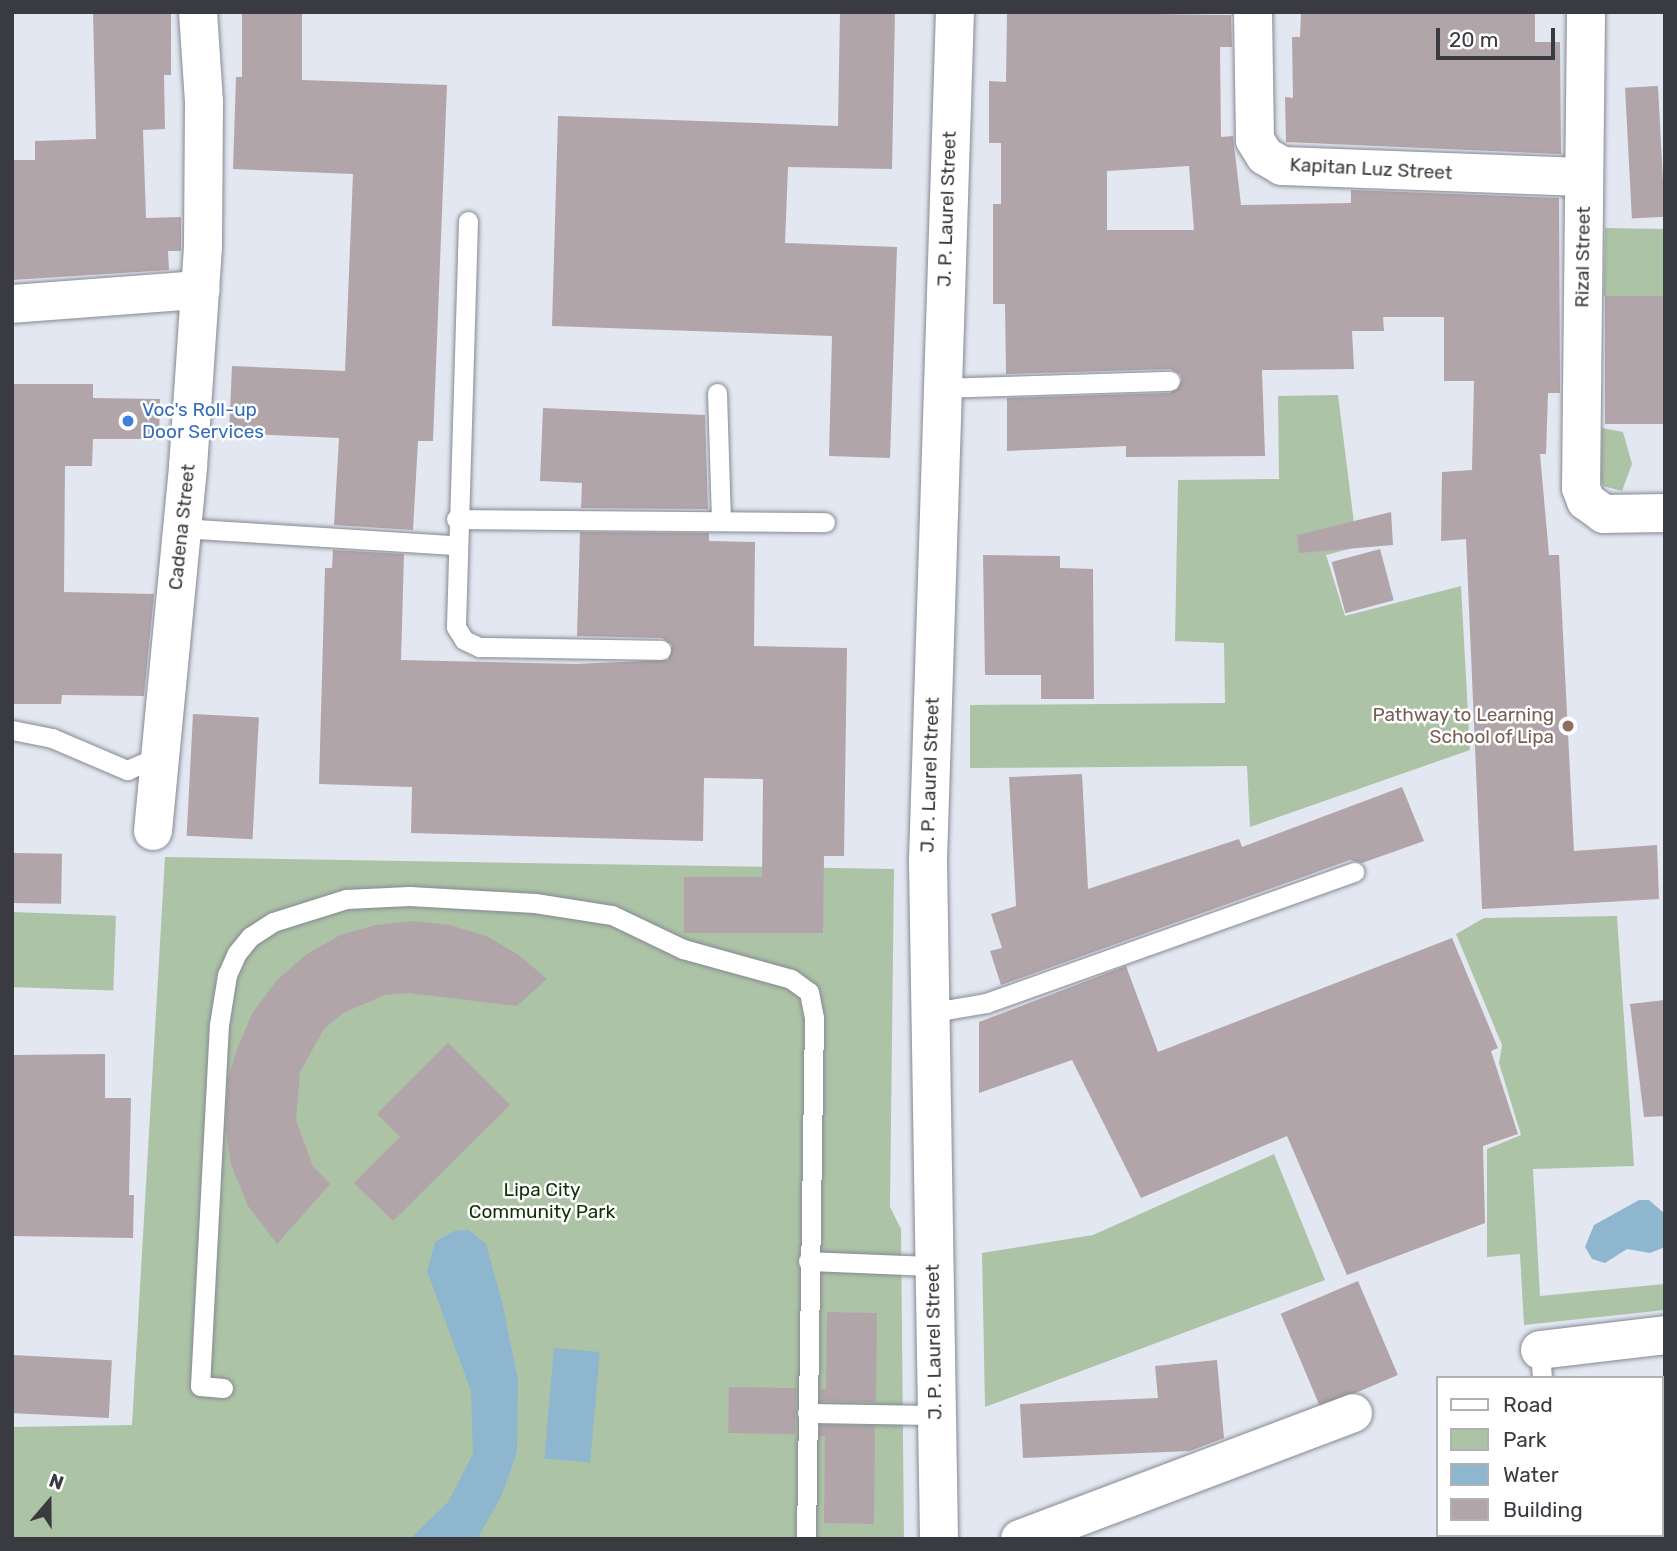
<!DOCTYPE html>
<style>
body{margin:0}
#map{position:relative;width:1677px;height:1551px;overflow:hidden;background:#e2e7f2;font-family:Rubik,sans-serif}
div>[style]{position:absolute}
.green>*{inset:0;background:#adc3a6;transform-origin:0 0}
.water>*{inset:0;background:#8eb7cf;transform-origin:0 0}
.building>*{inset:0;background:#b2a5a9;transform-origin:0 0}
.roads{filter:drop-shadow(0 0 2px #858993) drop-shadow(0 0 2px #858993)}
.service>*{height:19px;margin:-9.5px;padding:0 9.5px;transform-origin:9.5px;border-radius:9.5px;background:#fff}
.minor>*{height:38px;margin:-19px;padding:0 19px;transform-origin:19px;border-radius:19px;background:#fff}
.tertiary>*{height:38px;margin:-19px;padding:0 19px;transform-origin:19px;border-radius:19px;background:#fff}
.dots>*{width:19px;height:19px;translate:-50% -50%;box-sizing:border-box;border:4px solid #fff;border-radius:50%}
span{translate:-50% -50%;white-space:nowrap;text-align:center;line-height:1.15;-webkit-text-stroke:5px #fff;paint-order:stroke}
.street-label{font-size:19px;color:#3a3b40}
.shop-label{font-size:19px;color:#366cbe}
.left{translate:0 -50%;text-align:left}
.education-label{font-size:19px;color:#785e54}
.right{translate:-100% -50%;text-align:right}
.park-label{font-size:19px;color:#0e3302}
.frame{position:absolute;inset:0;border:14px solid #3a3b40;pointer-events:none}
.legend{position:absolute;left:1436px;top:1376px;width:228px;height:161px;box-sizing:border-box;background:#fff;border:2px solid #b0b1b3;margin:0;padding:9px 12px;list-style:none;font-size:21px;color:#3a3b40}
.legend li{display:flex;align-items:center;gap:14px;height:35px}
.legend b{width:35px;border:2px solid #b0b1b3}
.north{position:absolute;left:14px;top:1467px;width:70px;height:70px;-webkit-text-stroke:5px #fff;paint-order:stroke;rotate:20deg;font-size:19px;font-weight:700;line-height:28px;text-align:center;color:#3a3b40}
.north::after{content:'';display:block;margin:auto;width:24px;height:32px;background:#3a3b40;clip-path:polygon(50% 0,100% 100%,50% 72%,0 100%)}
.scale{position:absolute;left:1436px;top:28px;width:119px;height:32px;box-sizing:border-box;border:4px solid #3a3b40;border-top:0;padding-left:9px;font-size:21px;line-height:24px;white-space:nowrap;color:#3a3b40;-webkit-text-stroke:5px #fff;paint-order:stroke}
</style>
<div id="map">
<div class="green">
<i style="left:1605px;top:228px;width:60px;height:68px;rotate:1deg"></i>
<i style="clip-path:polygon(1338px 395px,1357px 547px,1326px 555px,1345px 616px,1461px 586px,1470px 750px,1250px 827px,1247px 766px,970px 768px,970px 705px,1225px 703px,1224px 643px,1175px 641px,1178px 480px,1279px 479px,1278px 396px)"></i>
<i style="clip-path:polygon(1602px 428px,1623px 432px,1632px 464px,1622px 491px,1603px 486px,1601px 480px)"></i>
<i style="clip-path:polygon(165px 857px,894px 869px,890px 1207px,901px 1229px,904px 1539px,12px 1539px,12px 1427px,132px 1425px)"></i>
<i style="left:12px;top:912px;width:104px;height:75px;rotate:2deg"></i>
<i style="clip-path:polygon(1617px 916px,1634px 1166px,1533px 1169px,1540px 1296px,1665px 1284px,1665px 1310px,1524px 1325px,1520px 1254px,1487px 1257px,1487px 1149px,1521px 1135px,1499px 1063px,1502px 1045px,1456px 934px,1484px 918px)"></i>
<i style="clip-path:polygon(1274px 1154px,1325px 1280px,985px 1407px,982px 1253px,1093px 1235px)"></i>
</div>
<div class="water">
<i style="clip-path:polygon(1639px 1200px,1649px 1200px,1665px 1214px,1665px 1247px,1650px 1253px,1627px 1249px,1605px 1263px,1592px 1259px,1585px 1247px,1594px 1225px)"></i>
<i style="clip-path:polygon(469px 1230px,486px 1244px,502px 1302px,518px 1380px,517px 1452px,502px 1495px,477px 1539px,410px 1539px,448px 1502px,473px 1454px,471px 1391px,427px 1271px,435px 1242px,454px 1231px)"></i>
<i style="left:554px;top:1348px;width:46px;height:111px;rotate:5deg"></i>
</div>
<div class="building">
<i style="clip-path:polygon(93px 12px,171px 12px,171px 75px,164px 75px,165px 129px,143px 130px,146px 218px,181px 217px,181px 251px,168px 251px,169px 270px,12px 280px,12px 160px,35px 160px,35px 141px,96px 139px)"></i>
<i style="clip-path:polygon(242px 12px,302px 12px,302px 80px,447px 85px,433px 441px,418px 441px,413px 530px,334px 525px,339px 438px,229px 433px,232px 366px,345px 371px,353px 174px,233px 169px,236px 77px,242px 77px)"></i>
<i style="clip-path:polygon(840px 12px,895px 12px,892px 169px,788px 167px,785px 243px,897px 247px,890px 458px,829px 456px,832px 336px,552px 326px,558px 116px,838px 126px)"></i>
<i style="clip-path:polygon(evenodd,1007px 12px,1231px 15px,1232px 47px,1220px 47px,1221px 137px,1233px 136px,1241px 205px,1351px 203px,1351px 190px,1559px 198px,1560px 393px,1548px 393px,1546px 454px,1540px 454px,1549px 555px,1559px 555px,1574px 851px,1657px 845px,1659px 899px,1482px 909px,1466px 539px,1441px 541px,1442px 472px,1472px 470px,1474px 381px,1444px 381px,1444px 317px,1383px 317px,1384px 331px,1352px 331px,1354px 369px,1262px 370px,1265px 456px,1126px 457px,1126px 446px,1007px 451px,1007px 398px,1170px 393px,1182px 381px,1180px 374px,1170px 369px,1006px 374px,1005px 304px,993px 304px,993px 204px,1001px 204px,1001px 143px,989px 143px,989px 81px,1006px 82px,1007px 12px,1189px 166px,1194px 230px,1107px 230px,1107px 171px,1189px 166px)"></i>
<i style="clip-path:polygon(1301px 12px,1535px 12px,1535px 42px,1560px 42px,1561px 154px,1286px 142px,1285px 97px,1293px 98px,1292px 37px,1300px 37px)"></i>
<i style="left:1658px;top:86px;width:131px;height:33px;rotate:87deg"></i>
<i style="left:1605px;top:296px;width:60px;height:128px"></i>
<i style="clip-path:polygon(12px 384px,93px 384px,93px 398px,160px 399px,159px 439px,93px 439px,92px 466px,65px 466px,64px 592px,154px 594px,144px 696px,62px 695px,61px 704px,12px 704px)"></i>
<i style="clip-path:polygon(543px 408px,705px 415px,708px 509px,581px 508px,582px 483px,540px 481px)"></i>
<i style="clip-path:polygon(1391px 512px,1393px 545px,1299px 553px,1297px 535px)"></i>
<i style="clip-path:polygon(580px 532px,709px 533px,709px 541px,755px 542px,754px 646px,847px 648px,844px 856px,824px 856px,823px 933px,684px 933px,684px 877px,762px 877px,763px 779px,704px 778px,703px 841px,411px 833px,412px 787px,319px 784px,325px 568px,332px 568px,333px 550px,404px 554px,401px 660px,575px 664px,668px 660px,672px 645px,662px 638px,577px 636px)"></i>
<i style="left:1380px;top:549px;width:53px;height:50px;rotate:75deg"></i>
<i style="clip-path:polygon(983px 555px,1060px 556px,1060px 568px,1093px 569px,1094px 699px,1041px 699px,1041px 675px,985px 675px)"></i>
<i style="left:193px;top:714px;width:66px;height:122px;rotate:3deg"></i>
<i style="clip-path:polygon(1082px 774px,1088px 889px,1239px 839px,1242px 847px,1402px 787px,1424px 841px,1362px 863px,1350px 860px,1001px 985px,990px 951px,1002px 948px,991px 914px,1016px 906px,1009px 777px)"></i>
<i style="left:12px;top:853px;width:50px;height:50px;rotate:1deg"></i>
<i style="clip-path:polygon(413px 921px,450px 925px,486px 936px,519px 955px,547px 979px,517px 1006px,408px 993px,385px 995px,343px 1013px,324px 1029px,300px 1072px,296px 1120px,313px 1166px,330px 1184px,277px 1244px,248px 1206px,231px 1165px,226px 1131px,228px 1079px,237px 1049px,253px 1012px,277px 980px,307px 954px,340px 935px,376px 925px)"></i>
<i style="clip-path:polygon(1452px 938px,1498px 1048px,1491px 1051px,1518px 1134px,1483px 1146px,1485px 1223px,1347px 1275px,1287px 1136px,1141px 1198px,1072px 1060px,979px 1093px,979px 1022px,1126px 966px,1158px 1052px)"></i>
<i style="clip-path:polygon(1665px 1000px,1665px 1116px,1644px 1117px,1630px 1004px)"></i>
<i style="clip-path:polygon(448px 1043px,510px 1105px,393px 1221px,354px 1183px,400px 1137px,377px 1114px)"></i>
<i style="clip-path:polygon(105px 1054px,105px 1098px,131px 1098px,129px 1195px,134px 1195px,133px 1238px,12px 1236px,12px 1055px)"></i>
<i style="left:1358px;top:1281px;width:102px;height:84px;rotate:67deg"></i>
<i style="clip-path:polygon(827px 1312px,877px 1313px,876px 1402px,820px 1401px,821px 1389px,826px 1389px)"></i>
<i style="left:13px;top:1355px;width:99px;height:58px;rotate:3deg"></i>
<i style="clip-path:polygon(1217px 1360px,1224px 1438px,1190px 1451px,1023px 1458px,1020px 1404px,1158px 1398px,1155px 1366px)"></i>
<i style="left:729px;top:1387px;width:67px;height:46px;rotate:1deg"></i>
<i style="clip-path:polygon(820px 1425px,875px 1426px,874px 1524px,824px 1523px,825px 1436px,820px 1436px)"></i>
</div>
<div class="roads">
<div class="service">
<i style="left:468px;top:221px;width:406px;rotate:91.7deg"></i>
<i style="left:456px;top:627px;width:15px;rotate:58deg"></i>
<i style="left:464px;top:640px;width:17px;rotate:25deg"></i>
<i style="left:479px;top:647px;width:182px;rotate:0.9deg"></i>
<i style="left:941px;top:388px;width:229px;rotate:-1.8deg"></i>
<i style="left:717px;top:393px;width:128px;rotate:88.2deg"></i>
<i style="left:456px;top:519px;width:369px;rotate:0.5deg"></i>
<i style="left:182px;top:528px;width:275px;rotate:3.6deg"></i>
<i style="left:12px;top:730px;width:41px;rotate:11.3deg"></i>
<i style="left:52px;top:738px;width:82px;rotate:23.1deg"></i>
<i style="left:127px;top:770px;width:34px;rotate:-23deg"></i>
<i style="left:928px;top:1013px;width:59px;rotate:-9.8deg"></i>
<i style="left:986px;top:1003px;width:391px;rotate:-19.6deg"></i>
<i style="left:808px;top:1261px;width:125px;rotate:2.3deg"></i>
<i style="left:1540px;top:1350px;width:28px;rotate:86deg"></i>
<i style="left:223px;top:1388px;width:23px;rotate:-175deg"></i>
<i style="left:200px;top:1386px;width:361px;rotate:-87deg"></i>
<i style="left:219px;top:1025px;width:51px;rotate:-80.9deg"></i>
<i style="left:227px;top:975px;width:24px;rotate:-66deg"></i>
<i style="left:237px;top:953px;width:21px;rotate:-51deg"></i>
<i style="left:250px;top:937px;width:27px;rotate:-33deg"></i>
<i style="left:273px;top:922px;width:77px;rotate:-17.5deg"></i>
<i style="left:346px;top:899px;width:63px;rotate:-2.7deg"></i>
<i style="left:409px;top:896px;width:126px;rotate:3.2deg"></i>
<i style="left:535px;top:903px;width:78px;rotate:8.9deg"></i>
<i style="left:612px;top:915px;width:79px;rotate:25.6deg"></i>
<i style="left:683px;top:949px;width:112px;rotate:15.5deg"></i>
<i style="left:791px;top:979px;width:22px;rotate:36deg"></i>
<i style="left:809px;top:992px;width:26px;rotate:79deg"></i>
<i style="left:814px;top:1018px;width:521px;rotate:90.88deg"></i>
<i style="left:807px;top:1413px;width:129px;rotate:0.9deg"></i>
</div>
<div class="minor">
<i style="left:1253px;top:12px;width:128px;rotate:89.1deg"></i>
<i style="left:1255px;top:140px;width:19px;rotate:58deg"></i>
<i style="left:1265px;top:156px;width:20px;rotate:30deg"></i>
<i style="left:1282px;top:166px;width:302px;rotate:2.1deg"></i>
<i style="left:1586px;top:12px;width:476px;rotate:90.6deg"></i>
<i style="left:1581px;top:488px;width:14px;rotate:69deg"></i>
<i style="left:1586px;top:501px;width:22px;rotate:36deg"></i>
<i style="left:1604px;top:514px;width:61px;rotate:-0.9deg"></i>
<i style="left:12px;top:304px;width:189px;rotate:-4.3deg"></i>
<i style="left:153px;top:831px;width:366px;rotate:-84.5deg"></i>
<i style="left:188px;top:467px;width:222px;rotate:-86.1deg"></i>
<i style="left:203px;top:246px;width:144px;rotate:-89.6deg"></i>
<i style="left:204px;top:102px;width:90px;rotate:-93.8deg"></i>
<i style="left:1540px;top:1350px;width:126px;rotate:-6.8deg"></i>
<i style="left:1020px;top:1539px;width:356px;rotate:-20.7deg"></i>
</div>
<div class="tertiary">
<i style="left:939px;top:1539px;width:679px;rotate:-90.93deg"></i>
<i style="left:928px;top:860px;width:848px;rotate:-88.18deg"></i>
</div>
</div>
<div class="dots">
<i style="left:128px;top:421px;background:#3f7fe0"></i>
<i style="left:1568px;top:726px;background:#8d6e63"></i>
</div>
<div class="street-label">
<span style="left:1371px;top:169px;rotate:3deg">Kapitan Luz Street</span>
<span style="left:947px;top:209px;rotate:-88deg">J. P. Laurel Street</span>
<span style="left:1583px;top:257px;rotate:-89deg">Rizal Street</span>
<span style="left:182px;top:527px;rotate:-84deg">Cadena Street</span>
<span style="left:930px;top:775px;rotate:-88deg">J. P. Laurel Street</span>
<span style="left:934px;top:1342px;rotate:-91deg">J. P. Laurel Street</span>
</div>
<div class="shop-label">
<span class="left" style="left:142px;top:421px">Voc's Roll-up<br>Door Services</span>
</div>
<div class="education-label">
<span class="right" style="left:1554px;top:726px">Pathway to Learning<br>School of Lipa</span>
</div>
<div class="park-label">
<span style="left:542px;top:1201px">Lipa City<br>Community Park</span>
</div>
<div class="frame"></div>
<ul class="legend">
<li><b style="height:9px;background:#fff"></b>Road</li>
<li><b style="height:19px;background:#adc3a6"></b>Park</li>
<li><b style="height:19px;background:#8eb7cf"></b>Water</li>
<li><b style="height:19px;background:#b2a5a9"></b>Building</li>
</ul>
<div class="north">N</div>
<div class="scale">20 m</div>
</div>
